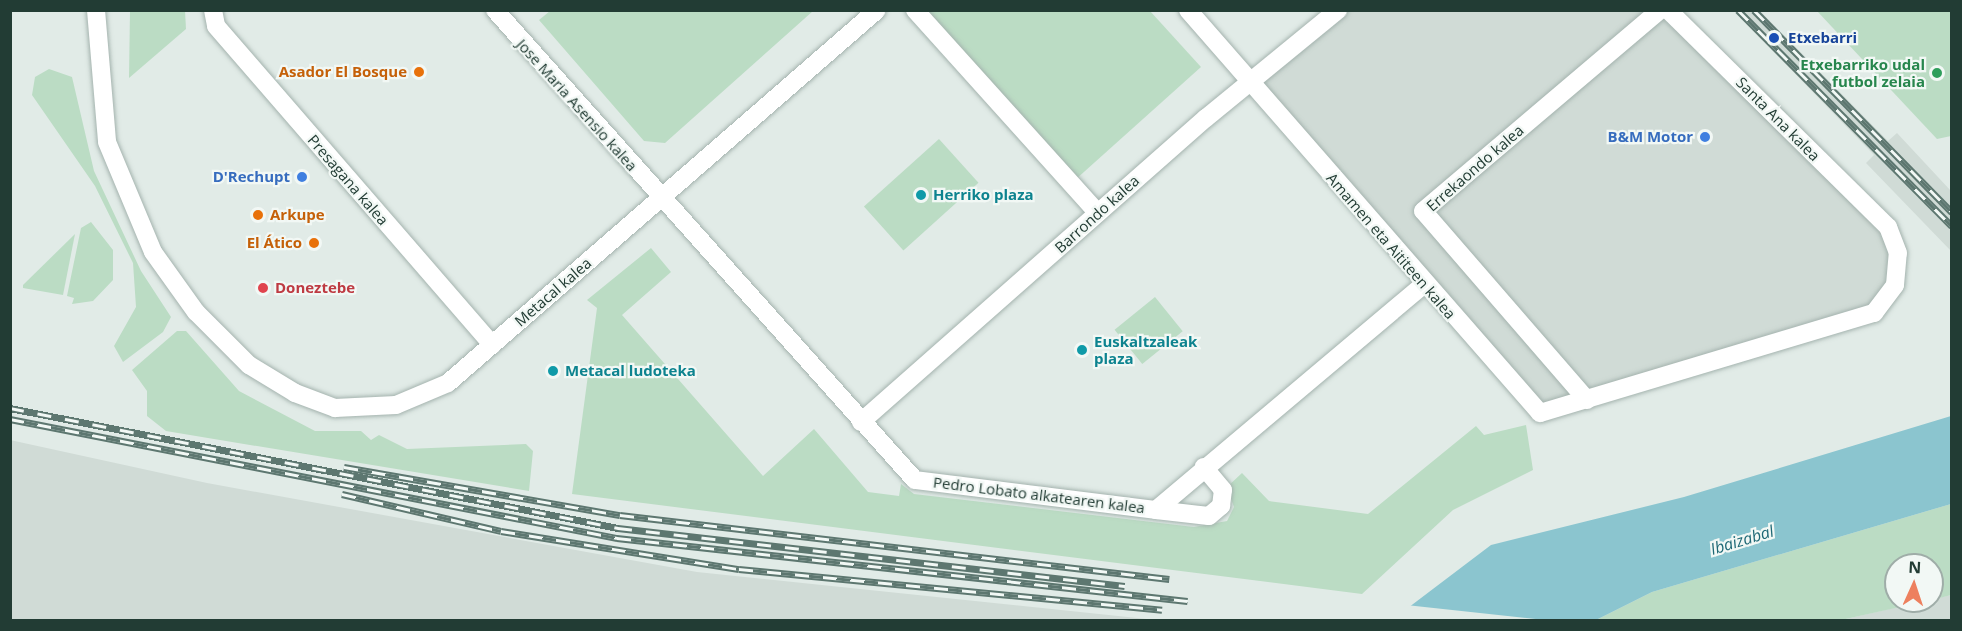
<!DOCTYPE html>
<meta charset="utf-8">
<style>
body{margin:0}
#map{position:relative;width:1962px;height:631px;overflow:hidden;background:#e1ebe7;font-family:"Open Sans",sans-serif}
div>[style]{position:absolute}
.built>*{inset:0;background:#d0dbd6}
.green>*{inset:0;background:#bbdcc4;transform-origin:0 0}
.water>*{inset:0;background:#8bc5cf}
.pier>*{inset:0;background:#e1ebe7}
.roads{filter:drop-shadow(0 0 2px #a4b3ae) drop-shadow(0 0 2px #a4b3ae)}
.minor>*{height:18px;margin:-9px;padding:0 9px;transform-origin:9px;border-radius:9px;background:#fff}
.rail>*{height:7px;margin-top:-3.5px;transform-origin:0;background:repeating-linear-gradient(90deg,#f2f8f5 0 14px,#5d7770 0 28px);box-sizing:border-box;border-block:2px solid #5d7770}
.dots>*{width:16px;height:16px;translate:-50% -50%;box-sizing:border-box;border:3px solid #f2f8f5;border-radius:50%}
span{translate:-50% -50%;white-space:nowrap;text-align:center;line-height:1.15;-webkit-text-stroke:4.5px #f2f8f5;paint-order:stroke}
.transit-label{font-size:15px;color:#164399;font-weight:700}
.left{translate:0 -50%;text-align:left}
.leisure-label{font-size:15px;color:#27864d;font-weight:700}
.right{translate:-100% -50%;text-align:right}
.food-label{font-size:15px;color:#c56008;font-weight:700}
.street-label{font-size:15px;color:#223c34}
.shop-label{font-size:15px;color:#366cbe;font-weight:700}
.culture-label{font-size:15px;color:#0d838f;font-weight:700}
.health-label{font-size:15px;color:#be3a42;font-weight:700}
.water-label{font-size:16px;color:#1e6875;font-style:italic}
.frame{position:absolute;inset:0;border:12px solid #223c34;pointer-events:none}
.north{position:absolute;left:1884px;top:553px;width:60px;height:60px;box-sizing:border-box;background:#f2f8f5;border:2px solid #9fada8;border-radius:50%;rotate:3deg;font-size:16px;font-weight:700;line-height:24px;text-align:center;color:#223c34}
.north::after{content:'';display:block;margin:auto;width:21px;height:27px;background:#ed805e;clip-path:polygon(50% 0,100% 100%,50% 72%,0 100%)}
</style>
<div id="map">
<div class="built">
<i style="clip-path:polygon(1338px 11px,1668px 11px,1888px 227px,1898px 253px,1874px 313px,1540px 413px,1249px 82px)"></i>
<i style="clip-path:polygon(1734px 11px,1760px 11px,1888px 141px,1897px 133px,1951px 191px,1951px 251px,1866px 163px,1874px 155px)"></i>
<i style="clip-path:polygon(10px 440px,207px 483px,697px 572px,1156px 620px,11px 620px)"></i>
<i style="clip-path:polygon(1951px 595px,1951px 619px,1947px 620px,1841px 620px)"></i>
</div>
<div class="green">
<i style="clip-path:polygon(925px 10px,1150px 11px,1201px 67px,1075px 180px)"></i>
<i style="clip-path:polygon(130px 11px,185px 11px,186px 29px,129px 78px)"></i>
<i style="clip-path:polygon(550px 11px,550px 10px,813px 11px,665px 143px,644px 141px,539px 20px)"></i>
<i style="clip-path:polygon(1817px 11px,1951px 11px,1951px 136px,1937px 139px)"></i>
<i style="clip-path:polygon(49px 69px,72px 77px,94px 171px,141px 271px,171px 317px,163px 332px,123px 362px,114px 346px,136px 307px,133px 263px,95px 186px,32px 95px,35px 77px)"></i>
<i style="left:939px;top:139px;width:59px;height:101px;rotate:48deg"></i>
<i style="clip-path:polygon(91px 222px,113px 250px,113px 280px,93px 301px,72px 304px,74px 298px,67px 296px,81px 228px)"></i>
<i style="clip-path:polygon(75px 234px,63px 295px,23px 288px,23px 285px)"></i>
<i style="clip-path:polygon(651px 248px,671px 272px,622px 315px,763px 476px,814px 429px,868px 492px,899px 496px,901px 484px,914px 494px,1194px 527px,1227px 521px,1234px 507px,1227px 487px,1242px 473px,1269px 501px,1368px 514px,1476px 426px,1484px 435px,1526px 425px,1533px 470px,1453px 510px,1362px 594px,572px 494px,597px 308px,587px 300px)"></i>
<i style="left:1155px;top:297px;width:44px;height:52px;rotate:51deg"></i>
<i style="clip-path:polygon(177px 331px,186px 331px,239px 391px,315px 431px,361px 431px,371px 440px,379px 435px,407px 449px,526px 444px,533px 451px,529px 491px,166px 431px,147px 416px,147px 391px,132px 370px)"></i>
<i style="clip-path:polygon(1951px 504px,1951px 595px,1932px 600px,1932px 565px,1896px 565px,1896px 601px,1927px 601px,1841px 620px,1596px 620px,1652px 592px)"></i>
</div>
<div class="water">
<i style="clip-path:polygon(1951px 416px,1951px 504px,1652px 592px,1596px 620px,1392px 620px,1491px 545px,1684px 497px)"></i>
</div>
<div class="pier">
<i style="clip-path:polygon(1406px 605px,1545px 620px,1389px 620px)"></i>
</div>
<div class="roads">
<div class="minor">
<i style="left:96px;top:10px;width:132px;rotate:85.2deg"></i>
<i style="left:107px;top:142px;width:119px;rotate:67.3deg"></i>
<i style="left:153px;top:252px;width:74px;rotate:54.4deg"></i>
<i style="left:196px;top:312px;width:75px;rotate:45deg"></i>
<i style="left:249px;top:365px;width:54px;rotate:31.3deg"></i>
<i style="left:295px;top:393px;width:43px;rotate:20.6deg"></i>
<i style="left:335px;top:408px;width:61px;rotate:-2.8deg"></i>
<i style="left:396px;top:405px;width:56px;rotate:-22.9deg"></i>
<i style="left:448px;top:383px;width:568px;rotate:-41.01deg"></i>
<i style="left:213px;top:10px;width:16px;rotate:79deg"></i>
<i style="left:216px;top:26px;width:422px;rotate:49.1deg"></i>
<i style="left:495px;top:10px;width:630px;rotate:48.22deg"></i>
<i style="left:915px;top:480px;width:243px;rotate:7.1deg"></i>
<i style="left:1156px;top:510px;width:351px;rotate:-40.1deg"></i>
<i style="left:915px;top:10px;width:273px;rotate:48deg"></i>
<i style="left:1188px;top:10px;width:535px;rotate:48.86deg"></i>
<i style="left:1540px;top:413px;width:349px;rotate:-16.7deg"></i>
<i style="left:1874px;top:313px;width:35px;rotate:-53deg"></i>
<i style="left:1895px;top:285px;width:32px;rotate:-85deg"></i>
<i style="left:1898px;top:253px;width:28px;rotate:-111deg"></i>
<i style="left:1888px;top:227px;width:309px;rotate:-135.4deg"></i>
<i style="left:1587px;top:400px;width:250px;rotate:-130.9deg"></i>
<i style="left:1423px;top:211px;width:311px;rotate:-40.3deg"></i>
<i style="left:861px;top:422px;width:460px;rotate:-41.4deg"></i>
<i style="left:1206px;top:118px;width:171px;rotate:-39.3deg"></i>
<i style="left:1156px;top:510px;width:53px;rotate:6.5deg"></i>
<i style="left:1209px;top:516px;width:16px;rotate:-40deg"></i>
<i style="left:1221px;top:506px;width:16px;rotate:-83deg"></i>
<i style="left:1223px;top:490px;width:30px;rotate:-130deg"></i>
</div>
</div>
<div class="rail">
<i style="left:1738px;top:10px;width:304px;rotate:45.3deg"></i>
<i style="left:1754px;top:10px;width:283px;rotate:45.6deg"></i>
<i style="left:10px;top:408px;width:620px;rotate:11.16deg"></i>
<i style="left:618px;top:528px;width:510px;rotate:6.53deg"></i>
<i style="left:10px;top:419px;width:619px;rotate:11.09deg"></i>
<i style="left:617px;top:538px;width:574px;rotate:6.3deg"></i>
<i style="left:344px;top:467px;width:280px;rotate:9.9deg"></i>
<i style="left:620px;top:515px;width:553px;rotate:6.65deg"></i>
<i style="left:342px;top:494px;width:163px;rotate:13.1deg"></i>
<i style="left:501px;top:531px;width:241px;rotate:9.1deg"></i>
<i style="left:739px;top:569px;width:425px;rotate:5.5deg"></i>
</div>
<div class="dots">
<i style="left:1774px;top:38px;background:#1a4fb4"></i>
<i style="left:419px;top:72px;background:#e8710a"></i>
<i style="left:1937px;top:73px;background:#2e9e5b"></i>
<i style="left:1705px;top:137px;background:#3f7fe0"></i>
<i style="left:302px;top:177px;background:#3f7fe0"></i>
<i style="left:921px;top:195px;background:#0f9aa8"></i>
<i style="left:258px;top:215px;background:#e8710a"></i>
<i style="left:314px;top:243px;background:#e8710a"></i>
<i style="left:263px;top:288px;background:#e0444e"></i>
<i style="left:1082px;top:350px;background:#0f9aa8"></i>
<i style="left:553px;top:371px;background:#0f9aa8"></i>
</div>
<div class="transit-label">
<span class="left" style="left:1788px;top:38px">Etxebarri</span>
</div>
<div class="leisure-label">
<span class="right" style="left:1925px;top:73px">Etxebarriko udal<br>futbol zelaia</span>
</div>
<div class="food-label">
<span class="right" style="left:407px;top:72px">Asador El Bosque</span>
<span class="left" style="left:270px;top:215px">Arkupe</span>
<span class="right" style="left:302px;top:243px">El Ático</span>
</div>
<div class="street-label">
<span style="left:577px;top:105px;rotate:48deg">Jose Maria Asensio kalea</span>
<span style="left:1778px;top:119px;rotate:45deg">Santa Ana kalea</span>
<span style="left:1475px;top:168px;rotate:-41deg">Errekaondo kalea</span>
<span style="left:348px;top:180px;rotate:49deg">Presagana kalea</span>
<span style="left:1097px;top:214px;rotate:-42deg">Barrondo kalea</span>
<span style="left:1391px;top:246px;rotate:49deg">Amamen eta Aititeen kalea</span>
<span style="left:553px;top:292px;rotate:-41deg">Metacal kalea</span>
<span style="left:1039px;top:495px;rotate:7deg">Pedro Lobato alkatearen kalea</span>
</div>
<div class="shop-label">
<span class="right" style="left:1693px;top:137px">B&amp;M Motor</span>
<span class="right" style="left:290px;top:177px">D'Rechupt</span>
</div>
<div class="culture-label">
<span class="left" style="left:933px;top:195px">Herriko plaza</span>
<span class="left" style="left:1094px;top:350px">Euskaltzaleak<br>plaza</span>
<span class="left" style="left:565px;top:371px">Metacal ludoteka</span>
</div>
<div class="health-label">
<span class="left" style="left:275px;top:288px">Doneztebe</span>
</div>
<div class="water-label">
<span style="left:1742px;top:540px;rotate:-17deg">Ibaizabal</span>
</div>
<div class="frame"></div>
<div class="north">N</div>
</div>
